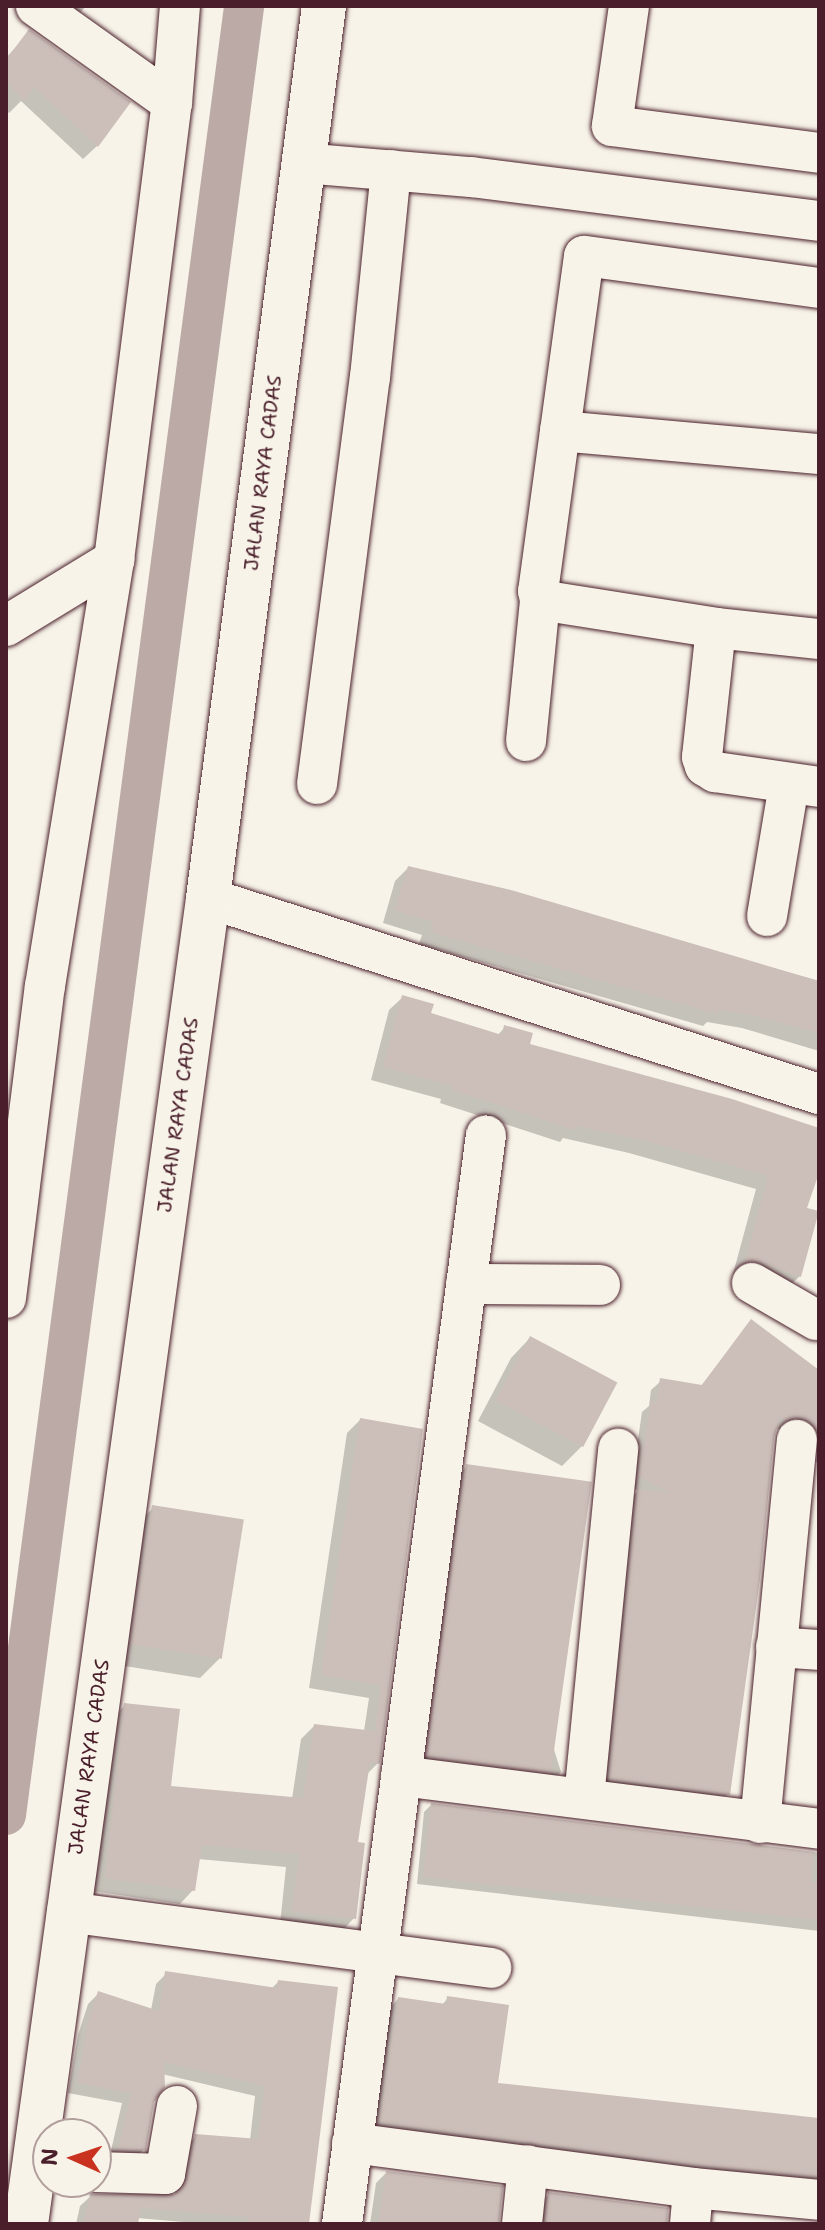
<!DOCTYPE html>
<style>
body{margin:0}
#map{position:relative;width:825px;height:2230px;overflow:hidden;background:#f7f3e8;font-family:"Shantell Sans",sans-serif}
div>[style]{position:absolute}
.shadow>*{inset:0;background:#0003}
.canal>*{height:40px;margin:-20px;padding:0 20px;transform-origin:20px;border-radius:20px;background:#bcaaa7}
.building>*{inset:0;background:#ccbfb9;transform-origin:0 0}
.roads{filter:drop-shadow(0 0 2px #4a1f2b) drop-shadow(0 0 2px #4a1f2b)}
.minor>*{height:40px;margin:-20px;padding:0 20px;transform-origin:20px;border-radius:20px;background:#f7f3e8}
.tertiary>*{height:44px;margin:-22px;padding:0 22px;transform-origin:22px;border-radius:22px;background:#f7f3e8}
span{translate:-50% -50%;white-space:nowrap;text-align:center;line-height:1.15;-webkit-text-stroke:8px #f7f3e8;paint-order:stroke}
.street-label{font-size:20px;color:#4a1f2b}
.frame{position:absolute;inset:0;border:8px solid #4a1f2b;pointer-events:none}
.north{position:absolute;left:32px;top:2118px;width:80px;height:80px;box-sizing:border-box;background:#f7f3e8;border:2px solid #b29e9c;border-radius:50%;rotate:273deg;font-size:22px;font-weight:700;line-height:32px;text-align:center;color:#4a1f2b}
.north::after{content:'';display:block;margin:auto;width:28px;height:36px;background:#c8321e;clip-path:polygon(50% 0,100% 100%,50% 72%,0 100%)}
</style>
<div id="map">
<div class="shadow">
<i style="clip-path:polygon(42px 6px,86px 6px,69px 25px)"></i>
<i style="clip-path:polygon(29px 32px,97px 146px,83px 159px,21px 101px,9px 113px,6px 110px,6px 58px)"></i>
<i style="clip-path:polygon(408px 868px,819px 981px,819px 1051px,742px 1028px,707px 1022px,703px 1026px,419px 944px,422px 935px,383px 923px,395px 881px)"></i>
<i style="clip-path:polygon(403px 997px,428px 1015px,497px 1036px,505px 1027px,527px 1046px,819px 1130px,819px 1167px,805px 1209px,800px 1276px,786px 1289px,749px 1275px,733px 1274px,756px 1189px,629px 1153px,563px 1138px,560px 1142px,440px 1103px,441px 1099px,371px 1080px,389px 1010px)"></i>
<i style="clip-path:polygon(751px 1321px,819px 1373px,819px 1464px,810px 1458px,789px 1426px,774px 1430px,728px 1794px,718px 1803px,600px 1788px,628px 1501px,638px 1491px,631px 1487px,642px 1412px,649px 1406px,651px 1390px,661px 1381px,701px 1386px)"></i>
<i style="clip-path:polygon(530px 1338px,582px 1446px,562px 1466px,478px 1421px,511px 1358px)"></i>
<i style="clip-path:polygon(360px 1420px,421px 1431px,378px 1763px,366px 1775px,356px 1844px,354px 1918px,341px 1932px,280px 1924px,286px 1867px,198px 1859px,193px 1890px,180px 1904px,93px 1891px,112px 1719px,125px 1705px,169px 1788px,292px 1799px,301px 1739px,314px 1726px,364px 1731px,369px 1698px,309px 1688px,347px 1433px)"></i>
<i style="clip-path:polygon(466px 1467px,561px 1772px,555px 1779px,421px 1762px,460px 1473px)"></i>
<i style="clip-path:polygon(153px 1508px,220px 1658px,200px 1678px,112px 1664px,133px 1528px)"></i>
<i style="clip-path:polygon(431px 1805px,819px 1853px,819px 1931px,417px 1884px,424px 1812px)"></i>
<i style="clip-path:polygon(166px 1974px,271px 1989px,278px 1982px,307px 2224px,206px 2224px,137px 2218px,136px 2224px,76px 2224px,80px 2206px,91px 2196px,175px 2194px,186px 2147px,196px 2136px,250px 2140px,255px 2096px,162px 2074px,152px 2101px,144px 2149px,133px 2160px,109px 2159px,122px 2103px,68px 2093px,78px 2035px,88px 2004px,99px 1993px,151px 2010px,156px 1984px)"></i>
<i style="clip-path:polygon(448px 1998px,496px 2085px,819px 2120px,819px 2190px,371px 2132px,390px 2008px,398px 1999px,441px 2006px)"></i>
<i style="clip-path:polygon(386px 2173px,501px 2188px,499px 2224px,370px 2224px,376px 2183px)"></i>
<i style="clip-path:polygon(549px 2194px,666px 2210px,667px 2224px,535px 2224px,539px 2205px)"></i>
</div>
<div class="canal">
<i style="left:6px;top:1815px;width:1825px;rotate:-82.5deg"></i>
</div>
<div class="building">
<i style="clip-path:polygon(29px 29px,131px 102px,98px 147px,34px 87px,24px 101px,6px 81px,6px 60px)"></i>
<i style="clip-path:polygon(408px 866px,511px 890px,819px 981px,819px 1033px,755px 1016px,719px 1010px,717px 1014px,430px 932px,433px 922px,394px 910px)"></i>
<i style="clip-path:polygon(402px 995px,434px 1004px,431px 1013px,502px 1035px,504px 1025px,533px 1033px,530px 1044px,732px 1099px,819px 1128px,819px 1173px,807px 1208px,819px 1211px,801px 1277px,763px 1263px,745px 1262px,768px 1176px,643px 1140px,576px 1126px,575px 1130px,452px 1090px,453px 1086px,383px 1067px)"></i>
<i style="clip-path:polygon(751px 1319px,819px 1370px,819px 1436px,810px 1421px,798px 1417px,785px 1421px,780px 1417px,774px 1438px,760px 1579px,730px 1795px,609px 1779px,637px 1489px,670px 1493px,639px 1477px,651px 1400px,656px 1403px,660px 1378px,702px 1385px)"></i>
<i style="left:530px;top:1336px;width:99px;height:73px;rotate:28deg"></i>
<i style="clip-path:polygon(360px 1418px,423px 1429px,380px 1764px,370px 1762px,358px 1842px,365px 1843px,356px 1919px,292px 1912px,299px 1854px,202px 1845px,195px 1891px,105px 1878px,124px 1703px,180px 1709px,171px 1786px,303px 1798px,314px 1724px,375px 1731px,381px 1685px,321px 1675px)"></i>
<i style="left:466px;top:1464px;width:127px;height:295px;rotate:8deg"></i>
<i style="left:152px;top:1505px;width:93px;height:141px;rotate:9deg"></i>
<i style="clip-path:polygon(431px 1803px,814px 1852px,811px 1882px,819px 1883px,819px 1920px,423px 1877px)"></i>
<i style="clip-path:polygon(165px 1971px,277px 1988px,278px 1980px,338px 1987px,309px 2224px,248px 2224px,249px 2217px,141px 2208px,138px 2224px,84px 2224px,90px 2194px,176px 2194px,187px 2179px,195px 2134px,258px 2139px,265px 2086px,164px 2062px,165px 2087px,154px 2102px,146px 2150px,118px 2150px,131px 2093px,77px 2083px,88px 2022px,98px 1991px,159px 2011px)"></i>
<i style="clip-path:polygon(447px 1996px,509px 2005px,498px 2083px,819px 2118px,819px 2177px,696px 2165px,379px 2123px,398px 1997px,446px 2004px)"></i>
<i style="clip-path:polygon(386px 2171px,503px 2186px,499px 2224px,378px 2224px)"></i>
<i style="clip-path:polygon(548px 2192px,668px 2208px,667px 2224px,545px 2224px)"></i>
</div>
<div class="roads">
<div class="minor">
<i style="left:36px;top:6px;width:167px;rotate:35.5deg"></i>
<i style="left:629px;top:6px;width:121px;rotate:98.1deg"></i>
<i style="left:612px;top:126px;width:209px;rotate:7.4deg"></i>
<i style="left:303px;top:163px;width:169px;rotate:4.8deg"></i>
<i style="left:471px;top:177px;width:351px;rotate:7.2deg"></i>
<i style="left:819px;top:288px;width:237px;rotate:-172.2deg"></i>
<i style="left:584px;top:256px;width:338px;rotate:97.8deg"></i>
<i style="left:538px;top:591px;width:9px;rotate:77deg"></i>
<i style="left:540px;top:600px;width:178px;rotate:9deg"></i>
<i style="left:716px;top:628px;width:104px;rotate:6.1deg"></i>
<i style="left:560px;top:431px;width:260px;rotate:5.1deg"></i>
<i style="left:6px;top:626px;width:127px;rotate:-31.4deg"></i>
<i style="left:716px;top:628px;width:130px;rotate:96.2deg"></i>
<i style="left:702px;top:757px;width:9px;rotate:72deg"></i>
<i style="left:705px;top:766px;width:12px;rotate:31deg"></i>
<i style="left:715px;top:772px;width:105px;rotate:8.2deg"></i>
<i style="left:526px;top:741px;width:142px;rotate:-84.3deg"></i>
<i style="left:317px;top:784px;width:410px;rotate:-82.6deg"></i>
<i style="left:370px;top:377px;width:208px;rotate:-84.2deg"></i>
<i style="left:208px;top:898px;width:642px;rotate:17.79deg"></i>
<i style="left:767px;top:916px;width:134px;rotate:-80.5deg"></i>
<i style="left:752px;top:1283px;width:74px;rotate:30deg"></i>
<i style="left:466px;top:1284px;width:134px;rotate:0.4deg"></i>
<i style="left:6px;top:1298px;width:314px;rotate:-82.9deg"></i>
<i style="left:45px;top:986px;width:432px;rotate:-80.8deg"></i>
<i style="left:114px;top:560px;width:461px;rotate:-82.8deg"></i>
<i style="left:172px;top:103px;width:97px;rotate:-85.3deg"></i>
<i style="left:776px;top:1647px;width:43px;rotate:4deg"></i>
<i style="left:401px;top:1776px;width:421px;rotate:7.2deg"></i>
<i style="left:584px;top:1798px;width:351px;rotate:-84.4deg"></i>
<i style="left:760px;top:1823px;width:385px;rotate:-84.5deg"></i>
<i style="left:67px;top:1912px;width:428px;rotate:7.5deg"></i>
<i style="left:352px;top:2143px;width:344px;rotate:7.5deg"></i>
<i style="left:693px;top:2188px;width:127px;rotate:5.4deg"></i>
<i style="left:96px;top:2172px;width:69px;rotate:1.7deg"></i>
<i style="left:165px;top:2174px;width:69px;rotate:-80deg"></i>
<i style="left:342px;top:2224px;width:1098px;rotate:-82.47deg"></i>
<i style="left:522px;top:2224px;width:59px;rotate:-84.2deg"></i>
<i style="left:690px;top:2224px;width:36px;rotate:-85deg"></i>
</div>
<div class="tertiary">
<i style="left:26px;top:2224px;width:1338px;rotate:-82.18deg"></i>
<i style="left:208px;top:898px;width:900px;rotate:-82.59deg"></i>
</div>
</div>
<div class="street-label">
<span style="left:263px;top:473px;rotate:-83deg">JALAN RAYA CADAS</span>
<span style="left:178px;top:1115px;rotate:-82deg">JALAN RAYA CADAS</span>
<span style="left:89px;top:1757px;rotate:-82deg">JALAN RAYA CADAS</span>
</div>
<div class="frame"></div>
<div class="north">N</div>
</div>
